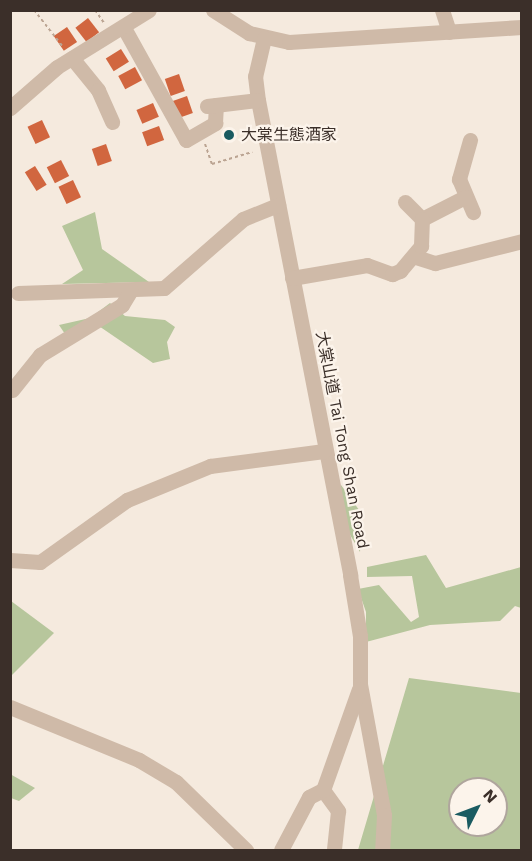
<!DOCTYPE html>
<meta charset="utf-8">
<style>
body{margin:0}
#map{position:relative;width:532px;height:861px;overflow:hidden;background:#f5eade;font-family:"Work Sans","Noto Sans TC",sans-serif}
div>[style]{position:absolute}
.green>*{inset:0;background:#b7c69c}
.building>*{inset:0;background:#d1663f;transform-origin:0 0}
.path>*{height:2px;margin-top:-1px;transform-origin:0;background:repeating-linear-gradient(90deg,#bba492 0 3px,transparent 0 6px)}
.minor>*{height:15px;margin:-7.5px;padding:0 7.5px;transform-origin:7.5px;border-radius:7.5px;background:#cfbaa8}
.dots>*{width:16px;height:16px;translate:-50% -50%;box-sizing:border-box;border:3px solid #fcf4eb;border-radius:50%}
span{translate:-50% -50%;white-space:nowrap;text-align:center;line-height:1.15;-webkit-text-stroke:4.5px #fcf4eb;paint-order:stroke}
.poi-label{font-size:16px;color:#3b2f29}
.left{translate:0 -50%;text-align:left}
.street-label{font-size:16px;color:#3b2f29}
.frame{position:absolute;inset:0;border:12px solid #3b2f29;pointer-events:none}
.north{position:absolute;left:448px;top:777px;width:60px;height:60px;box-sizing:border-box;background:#fcf4eb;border:2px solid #afa59d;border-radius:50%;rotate:48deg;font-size:16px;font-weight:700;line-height:24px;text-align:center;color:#3b2f29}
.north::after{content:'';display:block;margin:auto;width:21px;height:27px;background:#1a5b61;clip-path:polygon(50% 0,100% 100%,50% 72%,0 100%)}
</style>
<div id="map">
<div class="green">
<i style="clip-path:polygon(95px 212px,102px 249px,149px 282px,62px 284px,83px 270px,62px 226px)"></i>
<i style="clip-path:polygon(110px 303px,125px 316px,165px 320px,175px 327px,167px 342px,170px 359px,153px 363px,93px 322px,65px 334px,59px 325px,90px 318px)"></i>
<i style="clip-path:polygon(341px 485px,362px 514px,360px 552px,341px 519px)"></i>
<i style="clip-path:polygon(426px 555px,446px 588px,521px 567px,521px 608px,515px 606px,500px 621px,430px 625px,366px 642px,366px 612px,358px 589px,379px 585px,411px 622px,419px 617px,412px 576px,367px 577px,367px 567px)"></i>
<i style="clip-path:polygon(11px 601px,54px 633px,11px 676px)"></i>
<i style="clip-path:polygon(evenodd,409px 678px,521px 693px,521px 850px,358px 850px,409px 678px,460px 789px,496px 789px,496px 825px,460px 825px,460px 789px)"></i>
<i style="clip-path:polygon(10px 774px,35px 788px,19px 801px,11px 798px)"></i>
</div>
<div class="building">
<i style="left:88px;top:18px;width:18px;height:16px;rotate:52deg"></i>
<i style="left:67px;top:27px;width:18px;height:16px;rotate:56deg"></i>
<i style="left:121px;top:49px;width:15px;height:18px;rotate:58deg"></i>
<i style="left:135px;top:67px;width:15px;height:19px;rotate:62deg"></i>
<i style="left:179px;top:74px;width:18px;height:15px;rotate:71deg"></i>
<i style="left:187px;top:96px;width:18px;height:15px;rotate:71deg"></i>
<i style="left:153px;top:103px;width:15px;height:18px;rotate:67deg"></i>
<i style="left:42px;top:120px;width:19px;height:16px;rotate:65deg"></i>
<i style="left:159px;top:126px;width:15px;height:18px;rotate:70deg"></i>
<i style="left:106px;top:144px;width:18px;height:15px;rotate:71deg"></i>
<i style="left:61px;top:160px;width:18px;height:16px;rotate:63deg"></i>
<i style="left:35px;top:166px;width:22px;height:12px;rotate:58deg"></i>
<i style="left:73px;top:180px;width:19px;height:16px;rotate:65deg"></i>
</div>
<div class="path">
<i style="left:34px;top:10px;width:47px;rotate:51.9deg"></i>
<i style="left:95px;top:10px;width:16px;rotate:55deg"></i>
<i style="left:205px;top:144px;width:21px;rotate:71deg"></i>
<i style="left:212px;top:164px;width:42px;rotate:-16.7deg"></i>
</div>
<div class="minor">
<i style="left:213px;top:10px;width:43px;rotate:32.6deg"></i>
<i style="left:249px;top:33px;width:41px;rotate:12.7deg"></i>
<i style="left:289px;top:42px;width:233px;rotate:-3.7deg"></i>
<i style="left:442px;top:10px;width:23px;rotate:72deg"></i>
<i style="left:124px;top:28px;width:128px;rotate:61deg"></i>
<i style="left:186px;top:140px;width:34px;rotate:-30deg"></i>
<i style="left:215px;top:123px;width:18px;rotate:-87deg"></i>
<i style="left:264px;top:38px;width:39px;rotate:103deg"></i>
<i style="left:255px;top:76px;width:24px;rotate:83deg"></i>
<i style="left:258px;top:100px;width:484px;rotate:79deg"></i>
<i style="left:350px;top:575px;width:62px;rotate:80.7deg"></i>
<i style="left:360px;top:636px;width:48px;rotate:90deg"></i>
<i style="left:360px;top:684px;width:133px;rotate:79.6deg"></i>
<i style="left:384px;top:815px;width:35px;rotate:93deg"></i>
<i style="left:72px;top:58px;width:41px;rotate:50.9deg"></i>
<i style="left:98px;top:90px;width:35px;rotate:66deg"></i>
<i style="left:207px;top:106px;width:51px;rotate:-6.7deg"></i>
<i style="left:10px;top:108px;width:62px;rotate:-41.1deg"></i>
<i style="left:57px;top:67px;width:108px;rotate:-31.8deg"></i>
<i style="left:470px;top:140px;width:41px;rotate:105.8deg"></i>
<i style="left:459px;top:179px;width:36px;rotate:67deg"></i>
<i style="left:405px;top:202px;width:24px;rotate:45deg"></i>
<i style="left:422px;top:219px;width:48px;rotate:-27.1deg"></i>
<i style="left:416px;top:257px;width:20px;rotate:18deg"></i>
<i style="left:435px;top:263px;width:90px;rotate:-14.2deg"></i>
<i style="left:292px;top:278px;width:76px;rotate:-9.8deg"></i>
<i style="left:367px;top:265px;width:27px;rotate:20deg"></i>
<i style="left:392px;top:274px;width:9px;rotate:-21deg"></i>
<i style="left:400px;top:271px;width:33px;rotate:-50deg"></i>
<i style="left:421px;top:246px;width:27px;rotate:-88deg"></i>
<i style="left:18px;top:293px;width:146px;rotate:-2deg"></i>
<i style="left:164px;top:288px;width:105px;rotate:-41.1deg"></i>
<i style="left:243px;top:219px;width:38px;rotate:-22deg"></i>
<i style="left:12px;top:390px;width:45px;rotate:-51.3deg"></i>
<i style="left:40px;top:355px;width:96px;rotate:-31.4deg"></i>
<i style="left:122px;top:305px;width:17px;rotate:-59deg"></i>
<i style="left:10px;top:560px;width:30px;rotate:4deg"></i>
<i style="left:40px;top:562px;width:107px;rotate:-35.5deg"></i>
<i style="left:127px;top:500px;width:90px;rotate:-22.3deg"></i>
<i style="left:210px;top:466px;width:115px;rotate:-7.5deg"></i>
<i style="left:10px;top:707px;width:139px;rotate:22.3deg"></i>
<i style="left:139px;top:760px;width:43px;rotate:30.7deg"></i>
<i style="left:176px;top:782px;width:98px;rotate:44.2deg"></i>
<i style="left:323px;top:790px;width:26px;rotate:54deg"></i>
<i style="left:338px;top:811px;width:39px;rotate:96deg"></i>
<i style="left:281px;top:850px;width:60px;rotate:-62.2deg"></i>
<i style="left:309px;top:797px;width:16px;rotate:-27deg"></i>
<i style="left:323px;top:790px;width:107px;rotate:-70.4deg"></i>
</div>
<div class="dots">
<i style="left:229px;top:135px;background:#1a5b61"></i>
</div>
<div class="poi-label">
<span class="left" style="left:241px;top:135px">大棠生態酒家</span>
</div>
<div class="street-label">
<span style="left:342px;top:440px;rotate:79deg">大棠山道 Tai Tong Shan Road</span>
</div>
<div class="frame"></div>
<div class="north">N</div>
</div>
